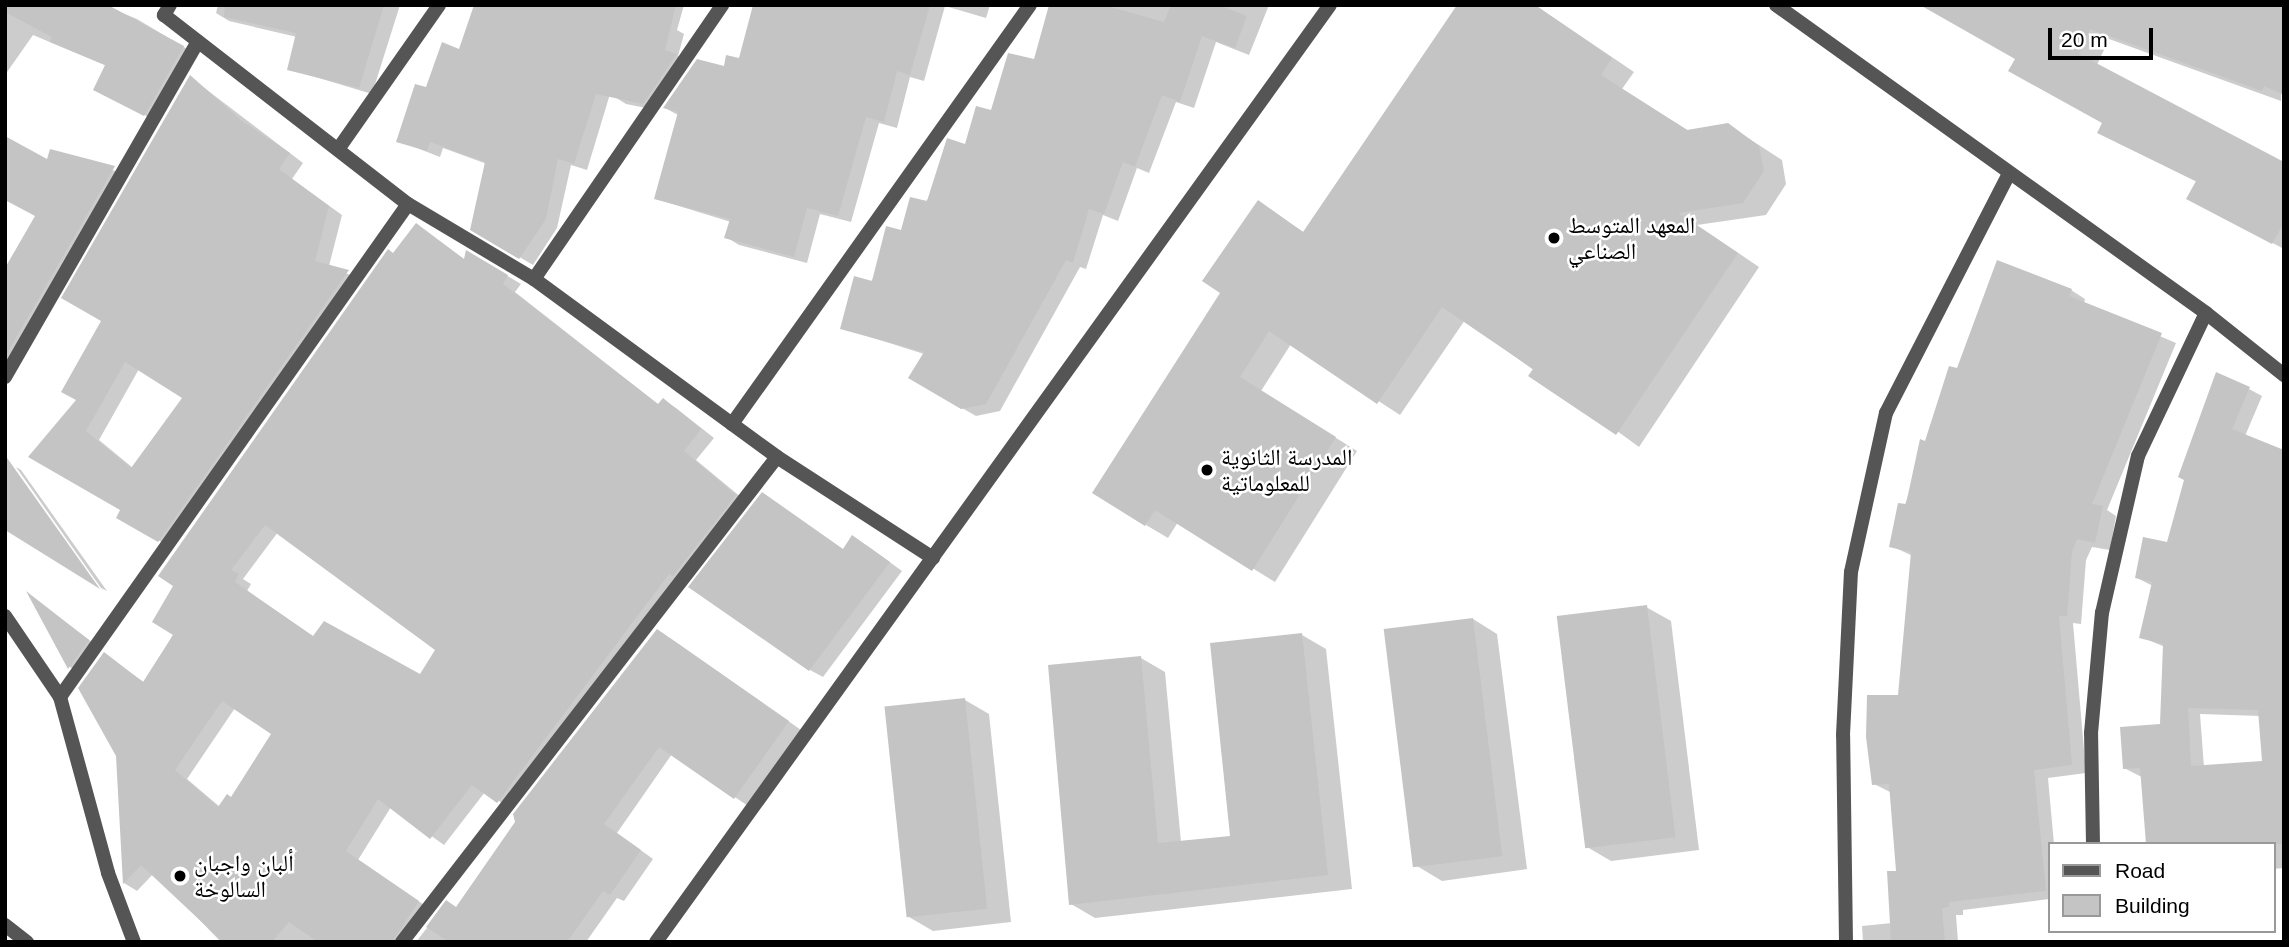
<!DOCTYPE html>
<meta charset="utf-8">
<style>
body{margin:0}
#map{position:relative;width:2289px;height:947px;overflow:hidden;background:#fff;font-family:Arial,"Noto Naskh Arabic",sans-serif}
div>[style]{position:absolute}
.shadow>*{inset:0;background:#0003}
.building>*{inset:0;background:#c4c4c4;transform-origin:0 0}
.street>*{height:14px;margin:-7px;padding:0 7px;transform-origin:7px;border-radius:7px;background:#555}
.dots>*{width:19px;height:19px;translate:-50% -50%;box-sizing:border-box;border:4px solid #fff;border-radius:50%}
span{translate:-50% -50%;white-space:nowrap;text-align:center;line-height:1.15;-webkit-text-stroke:5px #fff;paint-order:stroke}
.poi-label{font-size:23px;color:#000}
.left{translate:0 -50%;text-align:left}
.frame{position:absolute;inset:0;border:7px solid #000;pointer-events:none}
.legend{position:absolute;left:2048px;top:842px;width:228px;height:91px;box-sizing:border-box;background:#fff;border:2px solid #999;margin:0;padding:9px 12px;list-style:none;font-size:21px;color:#000}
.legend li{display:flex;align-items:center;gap:14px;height:35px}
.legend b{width:35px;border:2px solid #999}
.scale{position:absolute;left:2048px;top:28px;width:105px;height:32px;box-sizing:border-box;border:4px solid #000;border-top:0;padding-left:9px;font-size:21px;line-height:24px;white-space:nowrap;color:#000;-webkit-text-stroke:5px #fff;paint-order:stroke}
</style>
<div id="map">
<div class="shadow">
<i style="clip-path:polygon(5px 5px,103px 5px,137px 19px,197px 55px,158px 122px,109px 97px,107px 66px,33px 35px,5px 75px)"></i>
<i style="clip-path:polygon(218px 5px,400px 5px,372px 94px,289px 69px,297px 37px,229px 21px,216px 13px)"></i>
<i style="clip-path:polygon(640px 5px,684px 5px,677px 30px,684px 34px,678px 56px,689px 62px,656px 110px,626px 104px,610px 94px,587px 170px,571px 165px,557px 228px,533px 265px,472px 229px,487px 164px,443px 148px,440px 157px,399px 141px,427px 89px,460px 51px)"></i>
<i style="clip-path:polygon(755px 5px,990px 5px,986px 18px,945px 6px,924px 81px,910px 77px,897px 128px,879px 123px,851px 222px,820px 214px,807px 263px,739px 245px,726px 237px,731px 222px,656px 199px,678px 115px,665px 108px,740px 60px)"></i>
<i style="clip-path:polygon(1051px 5px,1269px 5px,1249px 55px,1216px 42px,1194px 108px,1176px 102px,1149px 173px,1137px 168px,1118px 221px,1103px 215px,1086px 269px,1080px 267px,1000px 411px,976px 416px,910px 378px,924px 354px,842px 328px,902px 232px,1035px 62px)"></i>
<i style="clip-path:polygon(1535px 5px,1634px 72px,1622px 89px,1689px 131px,1728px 125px,1782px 160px,1786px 184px,1766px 215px,1697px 225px,1759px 267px,1639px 447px,1465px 320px,1400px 415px,1291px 344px,1261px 391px,1357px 451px,1275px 582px,1178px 522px,1168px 538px,1146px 525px,1222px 293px,1258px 202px,1305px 233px)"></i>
<i style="clip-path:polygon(1923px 5px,2284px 6px,2281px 101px,2109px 39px,2097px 65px,2284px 164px,2284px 249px,2208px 209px,2197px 182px,2118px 143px,2104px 123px,2017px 58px)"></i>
<i style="clip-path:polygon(evenodd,190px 77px,303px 163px,292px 179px,342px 215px,329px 266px,362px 280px,172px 548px,118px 517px,122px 509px,31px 457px,78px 400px,190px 77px,139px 369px,184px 397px,133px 468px,99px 440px,139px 369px)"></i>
<i style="clip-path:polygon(51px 151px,128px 175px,5px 379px,5px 272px,37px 215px)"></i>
<i style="clip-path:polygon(evenodd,416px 225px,465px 260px,467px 252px,521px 284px,515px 292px,659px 405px,663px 400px,676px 408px,714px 438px,696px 460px,748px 503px,511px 809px,485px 792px,444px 845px,391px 807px,358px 860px,433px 911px,409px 942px,221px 942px,154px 873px,137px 891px,124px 883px,118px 756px,104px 654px,145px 683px,394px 255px,416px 225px,278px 532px,437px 649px,420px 676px,314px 637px,247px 591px,251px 584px,243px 579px,278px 532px,416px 225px,235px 708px,274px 734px,232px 799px,220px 807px,187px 779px,235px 708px)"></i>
<i style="clip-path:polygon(2071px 290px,2085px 299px,2084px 304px,2176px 343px,2107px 510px,2116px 516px,2110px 550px,2092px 547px,2086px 560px,2081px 624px,2073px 623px,2086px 773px,2048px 778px,2054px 844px,2049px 844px,2049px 899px,1963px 910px,1963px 915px,1956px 915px,1958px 942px,1863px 942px,1862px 926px,1892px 923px,1898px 872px,1892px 793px,1874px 784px,1900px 697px,1913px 556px,1891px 546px,1926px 443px,1958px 371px)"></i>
<i style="clip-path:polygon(evenodd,2249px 389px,2262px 396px,2245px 436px,2284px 458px,2284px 868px,2273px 869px,2273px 844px,2124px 768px,2161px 726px,2165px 647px,2141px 637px,2153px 586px,2137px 578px,2169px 544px,2249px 389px,2200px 714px,2260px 716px,2264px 762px,2204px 767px,2200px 714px)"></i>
<i style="clip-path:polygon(16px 467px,21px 470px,107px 591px,101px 588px)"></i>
<i style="clip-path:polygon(866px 545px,902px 571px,823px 677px,810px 670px,844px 550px)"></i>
<i style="clip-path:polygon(30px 596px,100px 648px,82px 675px,70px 667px)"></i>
<i style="clip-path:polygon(1646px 607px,1671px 621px,1699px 850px,1611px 861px,1587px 847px)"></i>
<i style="clip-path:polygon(1473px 619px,1497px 634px,1527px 869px,1442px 881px,1417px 866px)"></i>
<i style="clip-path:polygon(1302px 635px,1326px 649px,1352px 889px,1095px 918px,1071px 904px,1141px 658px,1165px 672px,1181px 842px,1232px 838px)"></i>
<i style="clip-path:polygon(670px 638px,801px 730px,748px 806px,672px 754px,617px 833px,653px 859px,624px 901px,617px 898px,586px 942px,416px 942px,447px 902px,457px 908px)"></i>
<i style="clip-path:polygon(965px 700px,989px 714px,1011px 922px,933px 931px,909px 917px)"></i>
</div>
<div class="building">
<i style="clip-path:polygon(5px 5px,108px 5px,184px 46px,144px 116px,93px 90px,105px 65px,50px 42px,52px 37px,5px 12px)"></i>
<i style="clip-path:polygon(225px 5px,384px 5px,359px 88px,287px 70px,296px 33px,224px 17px)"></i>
<i style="clip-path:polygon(474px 5px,676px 5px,665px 50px,677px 54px,643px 104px,596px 94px,574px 164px,558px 159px,546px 219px,519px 259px,470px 230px,485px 162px,430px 142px,427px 151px,396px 142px,415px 84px,426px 87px,442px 42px,459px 49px)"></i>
<i style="clip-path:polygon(753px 5px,930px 5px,910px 75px,897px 71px,884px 122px,866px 117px,838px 216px,807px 208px,794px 257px,724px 238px,730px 219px,654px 199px,678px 112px,663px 108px,697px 59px,724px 66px,726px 55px,739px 58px)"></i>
<i style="clip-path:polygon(1049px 5px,1104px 5px,1164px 22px,1171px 5px,1219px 5px,1247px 16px,1235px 48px,1202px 36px,1180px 102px,1162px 95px,1135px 167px,1123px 162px,1104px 214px,1089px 209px,1073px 263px,1066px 260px,986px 404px,961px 409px,908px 378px,924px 352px,840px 329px,854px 276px,872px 281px,886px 226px,901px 230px,910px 197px,927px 201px,947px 138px,965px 144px,976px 106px,991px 110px,1008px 53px,1034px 59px)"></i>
<i style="clip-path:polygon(1457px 5px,1535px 5px,1612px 58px,1601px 75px,1687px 130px,1728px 123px,1759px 146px,1764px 171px,1743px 203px,1678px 213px,1738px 253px,1616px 435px,1528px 376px,1533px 369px,1442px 307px,1377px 404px,1269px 331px,1240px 377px,1336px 437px,1252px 571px,1155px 510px,1145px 526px,1092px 493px,1220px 293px,1202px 281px,1258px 200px,1303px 232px)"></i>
<i style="clip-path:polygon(1920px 5px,2284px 5px,2284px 95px,2264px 86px,2262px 91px,2090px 29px,2079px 54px,2284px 162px,2284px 222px,2272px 244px,2186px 199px,2196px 181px,2097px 133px,2102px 123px,2008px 71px,2015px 59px)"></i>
<i style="clip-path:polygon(evenodd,190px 75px,242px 121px,290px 153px,279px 169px,329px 206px,315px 261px,349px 270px,158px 542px,116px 518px,120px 510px,28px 457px,76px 400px,61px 392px,101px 321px,61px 298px,190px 75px,125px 362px,182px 398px,131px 468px,86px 431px,125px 362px)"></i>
<i style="clip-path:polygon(5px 136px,47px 159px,50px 149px,115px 166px,5px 357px,5px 268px,35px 216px,5px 200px)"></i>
<i style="clip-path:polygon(evenodd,416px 223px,464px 259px,466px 250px,508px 275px,503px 284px,658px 404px,663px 398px,701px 429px,684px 451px,736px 495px,673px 576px,669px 574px,497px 803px,472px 785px,430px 839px,378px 799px,346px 851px,419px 901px,392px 942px,318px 942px,289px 922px,272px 942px,223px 942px,141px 865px,123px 884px,116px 756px,78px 688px,104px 652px,143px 682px,173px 635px,152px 622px,173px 586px,158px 576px,388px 249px,393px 253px,416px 223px,265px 525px,435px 650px,420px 674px,324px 621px,313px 636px,235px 582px,239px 574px,231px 570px,265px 525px,416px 223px,222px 701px,271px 734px,231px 797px,227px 794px,218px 807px,175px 770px,222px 701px)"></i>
<i style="clip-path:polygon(1997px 260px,2072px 289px,2069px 296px,2162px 333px,2092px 504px,2103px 506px,2095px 543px,2077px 539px,2072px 552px,2067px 616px,2059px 616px,2072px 765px,2034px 770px,2046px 891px,1949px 902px,1949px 907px,1942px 908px,1945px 942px,1891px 942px,1887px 871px,1896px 871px,1889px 784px,1872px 785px,1866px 737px,1867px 695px,1898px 695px,1911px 552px,1889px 547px,1898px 503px,1906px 504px,1920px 439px,1925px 441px,1949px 366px,1957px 368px)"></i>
<i style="clip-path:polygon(evenodd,2216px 372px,2250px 387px,2232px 429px,2284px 450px,2284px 844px,2146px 844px,2140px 768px,2123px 769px,2120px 727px,2160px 724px,2163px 644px,2139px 638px,2152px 582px,2135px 578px,2143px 537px,2167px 542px,2184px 480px,2178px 477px,2216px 372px,2188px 708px,2258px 710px,2262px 761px,2191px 766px,2188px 708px)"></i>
<i style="clip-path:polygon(5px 455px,100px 589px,5px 530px)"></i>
<i style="clip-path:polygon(762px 492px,843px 549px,852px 535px,890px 562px,809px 671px,688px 587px)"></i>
<i style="clip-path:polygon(26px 591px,89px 640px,68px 669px)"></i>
<i style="left:1647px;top:605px;width:234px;height:91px;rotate:83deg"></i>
<i style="left:1473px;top:618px;width:240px;height:90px;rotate:83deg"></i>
<i style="clip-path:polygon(657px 629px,789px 721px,734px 799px,659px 747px,604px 824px,641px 850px,610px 895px,603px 891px,567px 942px,449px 942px,426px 927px,446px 900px,456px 907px,515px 822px,513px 814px)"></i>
<i style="clip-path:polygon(1302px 633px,1328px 875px,1069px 905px,1048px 665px,1141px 656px,1158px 843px,1230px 836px,1210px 643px)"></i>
<i style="left:965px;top:698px;width:212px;height:81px;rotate:84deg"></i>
</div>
<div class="street">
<i style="left:170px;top:5px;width:12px;rotate:121deg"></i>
<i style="left:164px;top:15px;width:309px;rotate:37.8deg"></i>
<i style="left:408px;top:204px;width:147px;rotate:30.8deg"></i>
<i style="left:534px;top:279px;width:301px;rotate:36.2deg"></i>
<i style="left:777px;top:457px;width:186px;rotate:32.9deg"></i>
<i style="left:1776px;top:5px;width:529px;rotate:35.61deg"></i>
<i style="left:2206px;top:313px;width:100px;rotate:38.5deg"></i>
<i style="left:339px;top:148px;width:174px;rotate:-55deg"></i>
<i style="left:534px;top:279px;width:332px;rotate:-55.5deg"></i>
<i style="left:5px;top:377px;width:387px;rotate:-60.1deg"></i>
<i style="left:732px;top:424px;width:514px;rotate:-54.58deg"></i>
<i style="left:5px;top:616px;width:98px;rotate:55.8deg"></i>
<i style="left:60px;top:697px;width:182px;rotate:74.7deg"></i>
<i style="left:108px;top:873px;width:74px;rotate:69.4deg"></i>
<i style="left:60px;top:697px;width:603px;rotate:-54.78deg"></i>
<i style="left:2093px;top:844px;width:111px;rotate:-91deg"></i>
<i style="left:2091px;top:733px;width:121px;rotate:-84.8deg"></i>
<i style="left:2102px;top:613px;width:161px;rotate:-77.1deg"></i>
<i style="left:2138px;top:456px;width:158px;rotate:-64.6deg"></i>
<i style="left:5px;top:925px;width:28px;rotate:38deg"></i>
<i style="left:402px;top:942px;width:613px;rotate:-52.29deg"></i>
<i style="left:656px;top:942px;width:1154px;rotate:-54.27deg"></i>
<i style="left:1846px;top:942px;width:207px;rotate:-90.8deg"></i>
<i style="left:1843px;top:735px;width:163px;rotate:-87.2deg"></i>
<i style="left:1851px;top:572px;width:163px;rotate:-77.6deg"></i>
<i style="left:1886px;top:413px;width:267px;rotate:-62.8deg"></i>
</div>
<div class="dots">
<i style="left:1554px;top:238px;background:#000"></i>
<i style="left:1207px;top:470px;background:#000"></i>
<i style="left:180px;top:876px;background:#000"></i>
</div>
<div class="poi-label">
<span class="left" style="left:1568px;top:238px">المعهد المتوسط<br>الصناعي</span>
<span class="left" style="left:1221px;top:470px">المدرسة الثانوية<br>للمعلوماتية</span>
<span class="left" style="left:194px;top:876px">ألبان واجبان<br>السالوخة</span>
</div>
<div class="frame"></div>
<ul class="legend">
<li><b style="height:9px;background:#555"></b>Road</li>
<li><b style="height:19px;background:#c4c4c4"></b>Building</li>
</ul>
<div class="scale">20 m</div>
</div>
